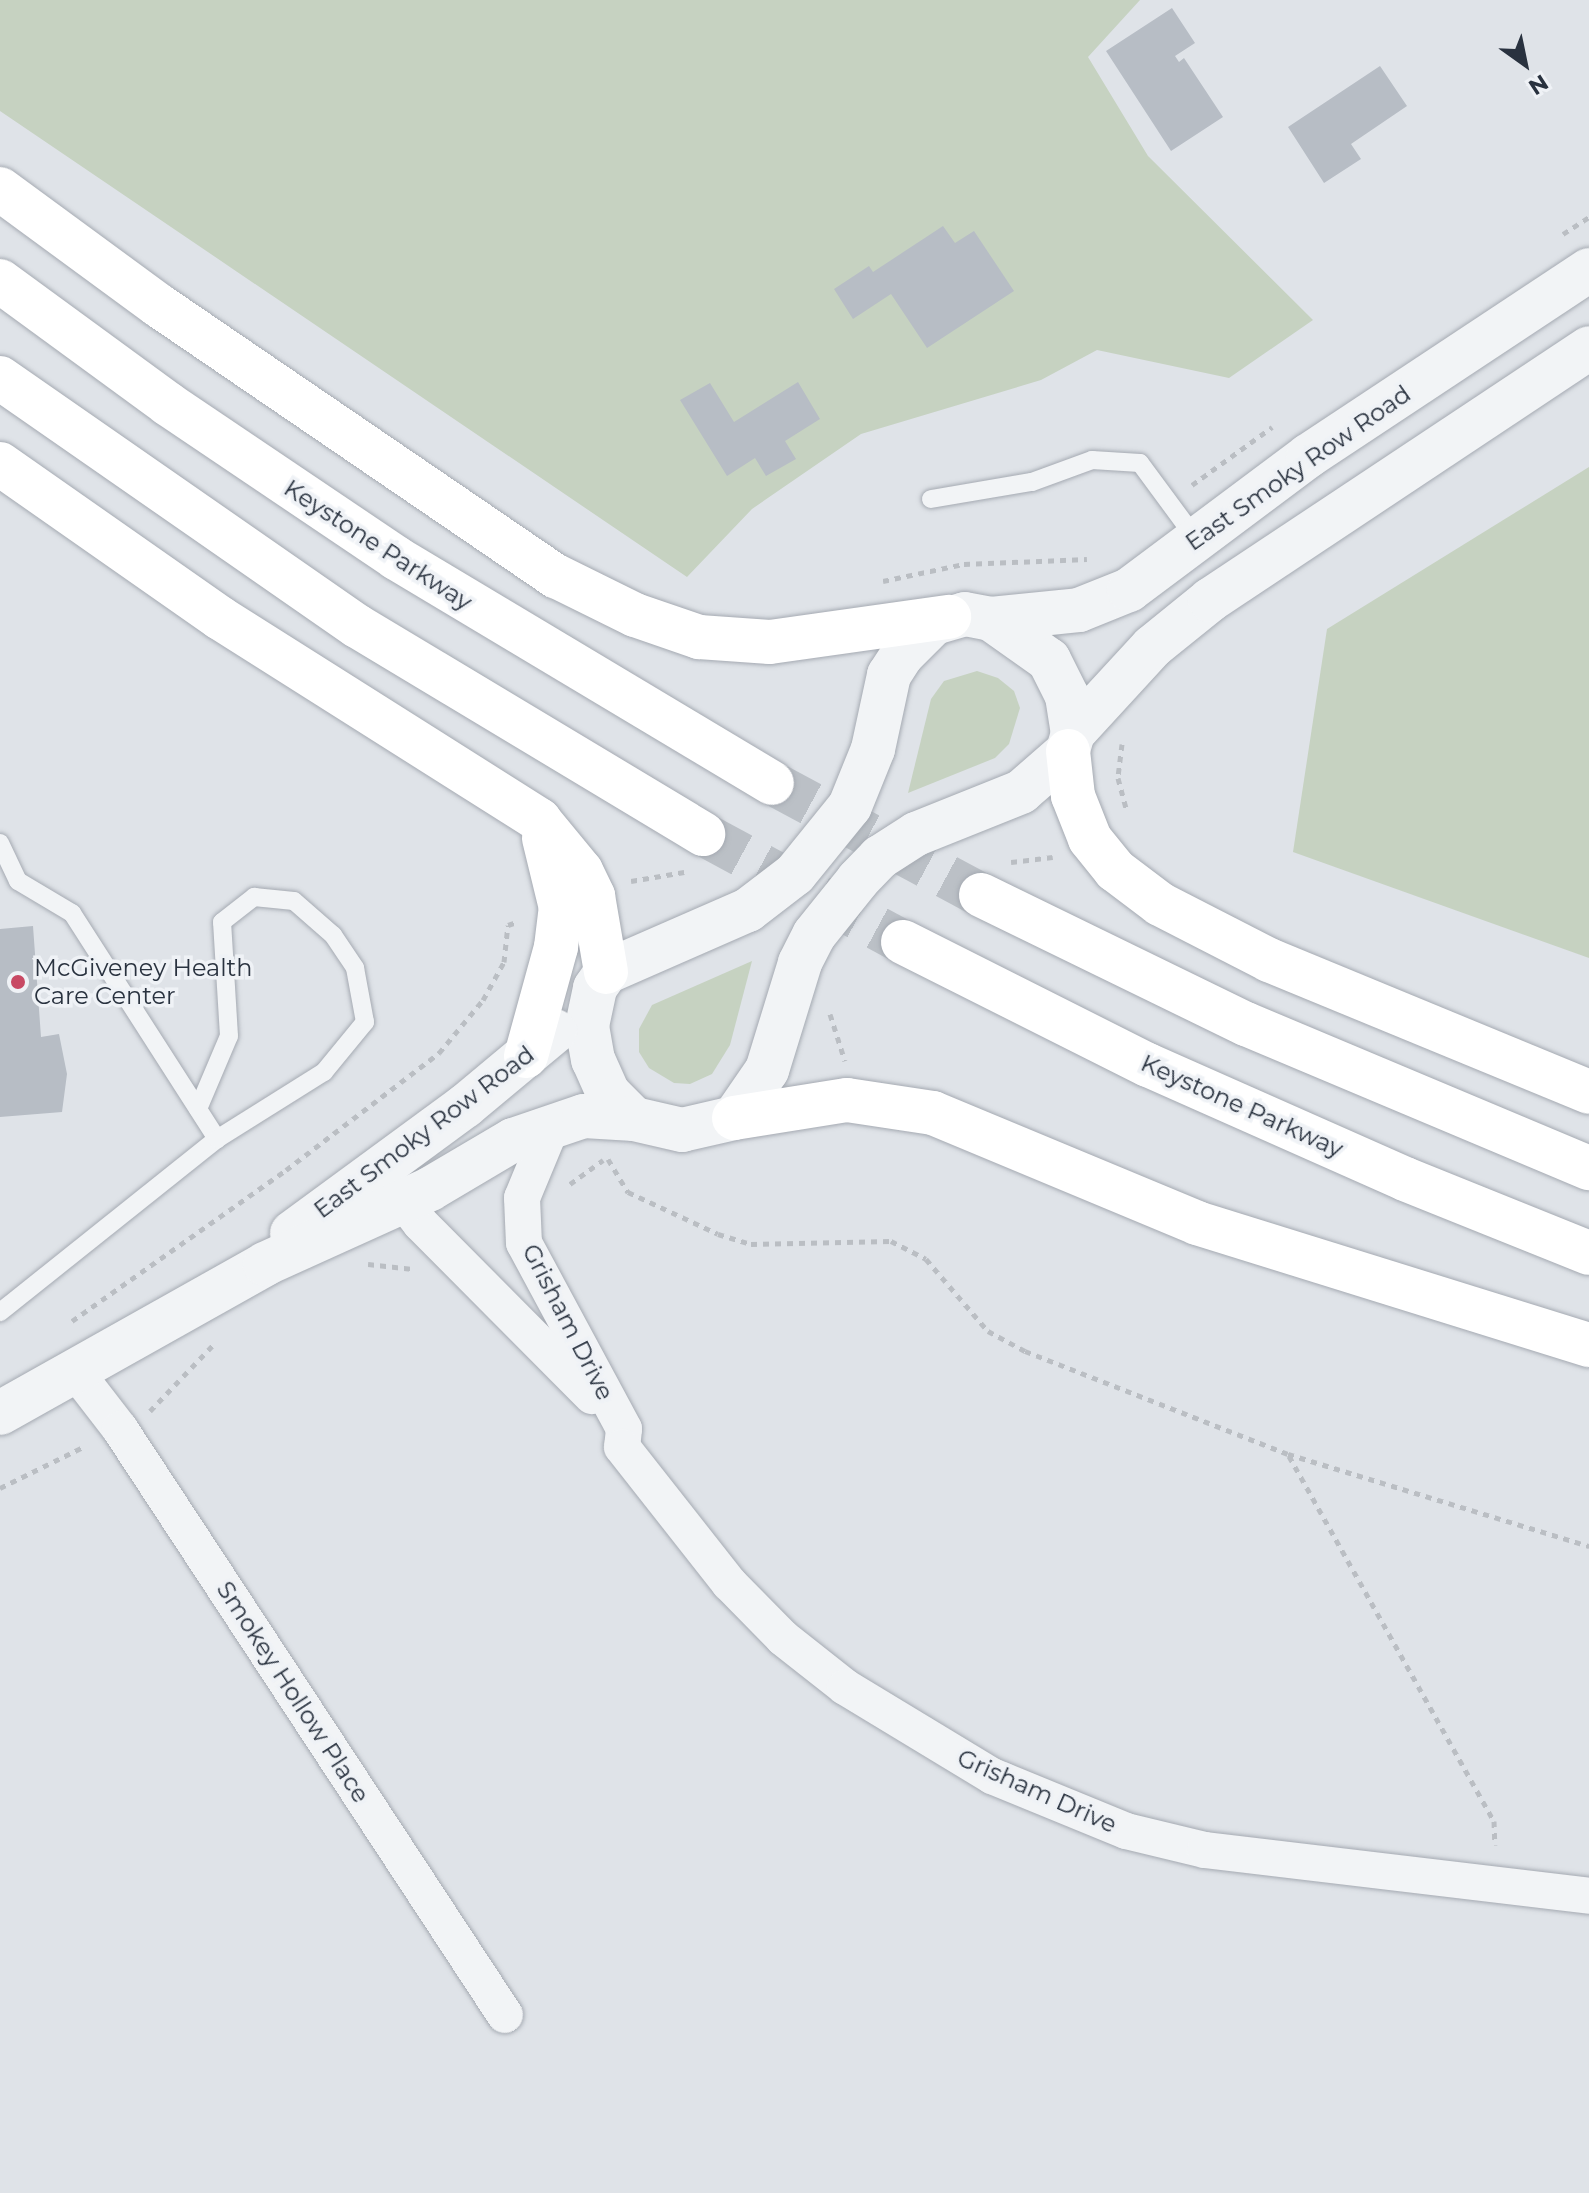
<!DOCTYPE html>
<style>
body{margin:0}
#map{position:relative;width:1589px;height:2193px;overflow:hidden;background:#dfe3e8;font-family:Montserrat,sans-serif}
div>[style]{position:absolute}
.green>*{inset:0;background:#c6d2c1}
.building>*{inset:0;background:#b7bdc5}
.motorway-tunnel>*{height:44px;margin-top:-22px;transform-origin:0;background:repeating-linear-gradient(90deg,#bbc0c6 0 44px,transparent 0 66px)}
.path>*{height:5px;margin-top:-2.5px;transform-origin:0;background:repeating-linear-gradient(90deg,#babec3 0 6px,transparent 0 12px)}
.roads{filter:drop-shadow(0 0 2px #a5aab2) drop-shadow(0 0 2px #a5aab2)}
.service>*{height:18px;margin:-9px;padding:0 9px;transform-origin:9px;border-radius:9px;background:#f2f4f6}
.minor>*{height:36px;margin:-18px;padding:0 18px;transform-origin:18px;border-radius:18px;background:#f2f4f6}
.tertiary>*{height:44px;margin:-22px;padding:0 22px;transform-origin:22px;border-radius:22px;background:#f2f4f6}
.motorway>*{height:44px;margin:-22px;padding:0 22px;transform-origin:22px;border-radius:22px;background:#fff}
.dots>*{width:22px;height:22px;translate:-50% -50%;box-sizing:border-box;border:4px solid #eff2f6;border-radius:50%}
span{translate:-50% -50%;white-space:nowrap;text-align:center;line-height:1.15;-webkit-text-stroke:7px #eff2f6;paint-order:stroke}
.street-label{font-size:24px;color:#29323f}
.poi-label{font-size:24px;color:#29323f}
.left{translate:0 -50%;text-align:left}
.north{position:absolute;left:1485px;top:24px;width:80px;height:80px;-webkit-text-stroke:6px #eff2f6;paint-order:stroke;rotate:147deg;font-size:22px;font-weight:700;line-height:32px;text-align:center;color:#29323f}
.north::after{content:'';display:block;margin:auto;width:28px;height:36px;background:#29323f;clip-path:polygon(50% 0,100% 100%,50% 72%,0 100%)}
</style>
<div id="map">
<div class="green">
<i style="clip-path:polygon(0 0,1140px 0,1088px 57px,1148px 156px,1313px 320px,1229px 378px,1097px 350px,1041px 380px,861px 434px,752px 509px,687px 577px,0 111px)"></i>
<i style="clip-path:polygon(1589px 467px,1589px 958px,1293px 852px,1327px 629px)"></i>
<i style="clip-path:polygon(977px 671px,998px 678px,1014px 691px,1020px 708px,1009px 744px,995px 758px,908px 793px,931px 699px,944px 681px)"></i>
<i style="clip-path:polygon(752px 961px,730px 1045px,712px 1074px,690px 1084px,674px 1083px,649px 1068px,639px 1052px,639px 1029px,652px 1005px)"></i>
</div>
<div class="building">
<i style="clip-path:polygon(1172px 8px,1195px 43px,1175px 56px,1179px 62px,1184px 58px,1223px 117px,1171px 151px,1106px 51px)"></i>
<i style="clip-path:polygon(1380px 66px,1407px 106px,1351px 144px,1361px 159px,1324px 183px,1288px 127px)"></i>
<i style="clip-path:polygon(943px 226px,955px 243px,974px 231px,1014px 291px,927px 348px,891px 294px,853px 319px,834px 289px,869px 266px,873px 272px)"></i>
<i style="clip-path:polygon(798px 382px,820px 419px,785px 441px,796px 459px,766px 476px,755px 458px,727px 476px,680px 400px,710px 383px,734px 422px)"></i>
<i style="clip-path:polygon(33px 926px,41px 1037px,59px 1034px,67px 1074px,62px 1112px,0 1117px,0 929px)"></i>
</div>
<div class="motorway-tunnel">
<i style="left:772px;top:783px;width:237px;rotate:28.2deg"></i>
<i style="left:703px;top:834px;width:227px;rotate:28.4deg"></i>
</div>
<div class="path">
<i style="left:1563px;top:234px;width:31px;rotate:-33deg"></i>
<i style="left:1192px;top:485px;width:99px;rotate:-35.9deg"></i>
<i style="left:883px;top:581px;width:83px;rotate:-11.9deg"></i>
<i style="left:964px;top:564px;width:123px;rotate:-2.3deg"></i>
<i style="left:1122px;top:744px;width:34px;rotate:97deg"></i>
<i style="left:1118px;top:778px;width:35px;rotate:75deg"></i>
<i style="left:1011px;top:862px;width:42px;rotate:-6.8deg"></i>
<i style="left:631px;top:881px;width:54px;rotate:-9.6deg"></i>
<i style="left:830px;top:1014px;width:49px;rotate:72.3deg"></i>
<i style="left:608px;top:1159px;width:39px;rotate:59deg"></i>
<i style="left:628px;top:1192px;width:99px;rotate:25deg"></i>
<i style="left:718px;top:1234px;width:34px;rotate:17deg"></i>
<i style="left:751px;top:1244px;width:140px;rotate:-1.2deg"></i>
<i style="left:891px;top:1241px;width:39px;rotate:27deg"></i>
<i style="left:926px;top:1259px;width:95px;rotate:49.3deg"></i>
<i style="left:988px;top:1331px;width:42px;rotate:28.4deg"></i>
<i style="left:1025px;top:1351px;width:282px;rotate:21.4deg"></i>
<i style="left:1288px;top:1454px;width:315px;rotate:17deg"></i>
<i style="left:570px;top:1184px;width:41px;rotate:-36deg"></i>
<i style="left:368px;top:1264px;width:45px;rotate:6.3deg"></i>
<i style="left:72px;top:1321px;width:262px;rotate:-35.2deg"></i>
<i style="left:286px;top:1170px;width:193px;rotate:-37.4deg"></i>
<i style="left:439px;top:1053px;width:69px;rotate:-50.3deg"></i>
<i style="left:483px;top:1000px;width:43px;rotate:-61.1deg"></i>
<i style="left:504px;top:962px;width:37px;rotate:-84deg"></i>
<i style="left:508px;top:925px;width:9px;rotate:-18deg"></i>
<i style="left:150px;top:1411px;width:94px;rotate:-46.3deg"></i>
<i style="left:1289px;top:1456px;width:419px;rotate:60.7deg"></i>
<i style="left:1494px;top:1821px;width:24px;rotate:88deg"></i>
<i style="left:0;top:1488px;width:95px;rotate:-26.3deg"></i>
</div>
<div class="roads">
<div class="service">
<i style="left:931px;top:499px;width:102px;rotate:-9.6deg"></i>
<i style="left:1032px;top:482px;width:64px;rotate:-20.1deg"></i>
<i style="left:1092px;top:460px;width:48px;rotate:3.6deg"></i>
<i style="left:1140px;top:463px;width:94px;rotate:53.6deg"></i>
<i style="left:0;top:843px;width:42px;rotate:64.7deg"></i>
<i style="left:18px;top:881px;width:63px;rotate:30.7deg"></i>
<i style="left:72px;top:913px;width:269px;rotate:57.3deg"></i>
<i style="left:217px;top:1139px;width:278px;rotate:141.4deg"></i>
<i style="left:198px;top:1109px;width:79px;rotate:-67deg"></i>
<i style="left:229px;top:1036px;width:114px;rotate:-93.5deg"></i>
<i style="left:222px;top:922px;width:41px;rotate:-38deg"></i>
<i style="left:254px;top:897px;width:40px;rotate:5.7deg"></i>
<i style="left:294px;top:901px;width:52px;rotate:41.1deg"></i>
<i style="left:333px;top:935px;width:40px;rotate:56deg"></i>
<i style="left:355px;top:968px;width:55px;rotate:79.5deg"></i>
<i style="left:365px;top:1022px;width:65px;rotate:129.4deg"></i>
<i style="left:324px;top:1072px;width:126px;rotate:147.9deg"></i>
</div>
<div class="minor">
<i style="left:553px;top:1123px;width:81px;rotate:112.5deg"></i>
<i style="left:522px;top:1198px;width:45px;rotate:87.5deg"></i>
<i style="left:524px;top:1243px;width:211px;rotate:61.7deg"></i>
<i style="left:624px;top:1429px;width:18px;rotate:96deg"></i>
<i style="left:622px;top:1447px;width:173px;rotate:51.8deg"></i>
<i style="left:729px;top:1583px;width:77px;rotate:45.5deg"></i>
<i style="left:783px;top:1638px;width:79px;rotate:38.3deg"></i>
<i style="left:845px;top:1687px;width:172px;rotate:31.2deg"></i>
<i style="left:992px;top:1776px;width:145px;rotate:22.3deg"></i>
<i style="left:1126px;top:1831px;width:81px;rotate:13.5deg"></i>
<i style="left:1205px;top:1850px;width:387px;rotate:6.8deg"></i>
<i style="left:388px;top:1182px;width:52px;rotate:52deg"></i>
<i style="left:420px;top:1223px;width:244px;rotate:45.2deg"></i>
<i style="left:76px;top:1372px;width:72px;rotate:52.3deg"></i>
<i style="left:120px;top:1429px;width:701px;rotate:56.7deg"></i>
</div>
<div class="tertiary">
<i style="left:965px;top:614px;width:26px;rotate:11deg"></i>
<i style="left:991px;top:619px;width:71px;rotate:35.3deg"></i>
<i style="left:1049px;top:660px;width:40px;rotate:63.4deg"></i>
<i style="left:1067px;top:696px;width:37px;rotate:81deg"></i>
<i style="left:1073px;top:733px;width:19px;rotate:106deg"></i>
<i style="left:1068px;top:751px;width:62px;rotate:138.9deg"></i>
<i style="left:1021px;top:792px;width:113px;rotate:158.2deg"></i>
<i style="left:916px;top:834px;width:43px;rotate:147.4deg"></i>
<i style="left:880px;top:857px;width:32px;rotate:134deg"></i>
<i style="left:858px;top:880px;width:70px;rotate:128.7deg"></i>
<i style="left:814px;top:935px;width:31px;rotate:117deg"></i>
<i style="left:800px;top:963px;width:112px;rotate:107.1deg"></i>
<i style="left:767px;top:1070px;width:58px;rotate:124.5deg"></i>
<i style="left:734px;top:1118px;width:53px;rotate:167deg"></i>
<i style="left:682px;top:1130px;width:49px;rotate:-167.1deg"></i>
<i style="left:634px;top:1119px;width:37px;rotate:-135deg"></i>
<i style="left:608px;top:1093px;width:36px;rotate:-114deg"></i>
<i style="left:593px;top:1060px;width:35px;rotate:-100deg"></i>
<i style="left:587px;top:1026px;width:39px;rotate:-78deg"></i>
<i style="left:595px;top:988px;width:19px;rotate:-55deg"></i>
<i style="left:606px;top:972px;width:155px;rotate:-23.6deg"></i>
<i style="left:748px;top:910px;width:59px;rotate:-37.5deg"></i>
<i style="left:795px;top:874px;width:87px;rotate:-51deg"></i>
<i style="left:850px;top:806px;width:61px;rotate:-68deg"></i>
<i style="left:873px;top:749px;width:76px;rotate:-77.8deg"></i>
<i style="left:889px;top:675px;width:24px;rotate:-57deg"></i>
<i style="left:902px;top:655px;width:45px;rotate:-45deg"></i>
<i style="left:934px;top:623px;width:32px;rotate:-16deg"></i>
<i style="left:991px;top:619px;width:88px;rotate:-5.8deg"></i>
<i style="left:1079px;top:610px;width:54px;rotate:-21.8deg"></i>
<i style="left:1129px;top:590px;width:224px;rotate:-36.8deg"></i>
<i style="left:1308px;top:456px;width:337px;rotate:-33.5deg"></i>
<i style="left:1073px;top:733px;width:117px;rotate:-47.4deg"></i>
<i style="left:1152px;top:647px;width:75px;rotate:-39deg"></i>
<i style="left:1210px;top:600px;width:455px;rotate:-33.6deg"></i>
<i style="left:292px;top:1233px;width:215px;rotate:-36.3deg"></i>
<i style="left:465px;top:1106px;width:117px;rotate:-39.8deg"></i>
<i style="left:0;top:1413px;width:304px;rotate:-29.3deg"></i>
<i style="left:265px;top:1264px;width:181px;rotate:-24.4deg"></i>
<i style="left:430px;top:1189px;width:96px;rotate:-30.6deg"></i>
<i style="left:513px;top:1140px;width:75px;rotate:-18.7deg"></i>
<i style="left:584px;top:1116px;width:50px;rotate:3.4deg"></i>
</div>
<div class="motorway">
<i style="left:0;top:189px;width:196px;rotate:36.3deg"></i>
<i style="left:158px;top:305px;width:482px;rotate:34.3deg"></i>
<i style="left:556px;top:576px;width:88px;rotate:26.3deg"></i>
<i style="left:635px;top:615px;width:68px;rotate:19deg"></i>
<i style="left:699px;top:637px;width:71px;rotate:4deg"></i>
<i style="left:770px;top:642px;width:181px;rotate:-8deg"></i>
<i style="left:0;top:281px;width:208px;rotate:36.2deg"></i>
<i style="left:168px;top:404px;width:275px;rotate:34deg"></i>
<i style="left:396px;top:558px;width:438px;rotate:30.9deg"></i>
<i style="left:0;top:378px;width:435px;rotate:34.8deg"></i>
<i style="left:357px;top:626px;width:404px;rotate:31deg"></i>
<i style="left:0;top:464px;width:269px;rotate:35deg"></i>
<i style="left:220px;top:618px;width:378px;rotate:32.3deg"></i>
<i style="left:539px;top:820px;width:66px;rotate:50.5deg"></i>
<i style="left:581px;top:871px;width:28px;rotate:64deg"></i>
<i style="left:593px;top:896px;width:77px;rotate:80.3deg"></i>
<i style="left:1068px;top:751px;width:45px;rotate:83.7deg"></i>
<i style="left:1073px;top:796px;width:46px;rotate:68.4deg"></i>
<i style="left:1090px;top:839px;width:40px;rotate:51deg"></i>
<i style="left:1115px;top:870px;width:56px;rotate:37.1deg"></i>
<i style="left:1160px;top:904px;width:123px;rotate:27.2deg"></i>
<i style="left:1269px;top:960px;width:346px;rotate:22.4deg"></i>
<i style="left:981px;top:895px;width:295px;rotate:26deg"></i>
<i style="left:1246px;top:1024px;width:372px;rotate:22.8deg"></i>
<i style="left:903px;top:942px;width:274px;rotate:26.7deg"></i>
<i style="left:1148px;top:1065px;width:281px;rotate:23.9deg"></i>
<i style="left:1405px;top:1179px;width:198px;rotate:21.9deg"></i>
<i style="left:526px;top:1056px;width:113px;rotate:-74.6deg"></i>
<i style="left:556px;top:947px;width:39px;rotate:-83deg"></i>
<i style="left:561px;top:908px;width:72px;rotate:-103.7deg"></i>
<i style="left:734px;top:1118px;width:114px;rotate:-9.1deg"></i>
<i style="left:847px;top:1100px;width:87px;rotate:8.6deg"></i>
<i style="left:933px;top:1113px;width:286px;rotate:22.6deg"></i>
<i style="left:1197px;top:1223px;width:411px;rotate:17.3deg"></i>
</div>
</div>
<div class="dots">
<i style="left:18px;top:982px;background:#c84964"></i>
</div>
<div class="street-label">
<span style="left:1298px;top:468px;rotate:-35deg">East Smoky Row Road</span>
<span style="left:378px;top:545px;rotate:33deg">Keystone Parkway</span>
<span style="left:1242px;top:1106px;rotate:24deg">Keystone Parkway</span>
<span style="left:424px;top:1132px;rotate:-37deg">East Smoky Row Road</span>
<span style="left:568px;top:1322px;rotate:63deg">Grisham Drive</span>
<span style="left:293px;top:1692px;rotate:57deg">Smokey Hollow Place</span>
<span style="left:1037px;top:1791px;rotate:24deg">Grisham Drive</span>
</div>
<div class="poi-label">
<span class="left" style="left:34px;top:982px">McGiveney Health<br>Care Center</span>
</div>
<div class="north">N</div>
</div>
